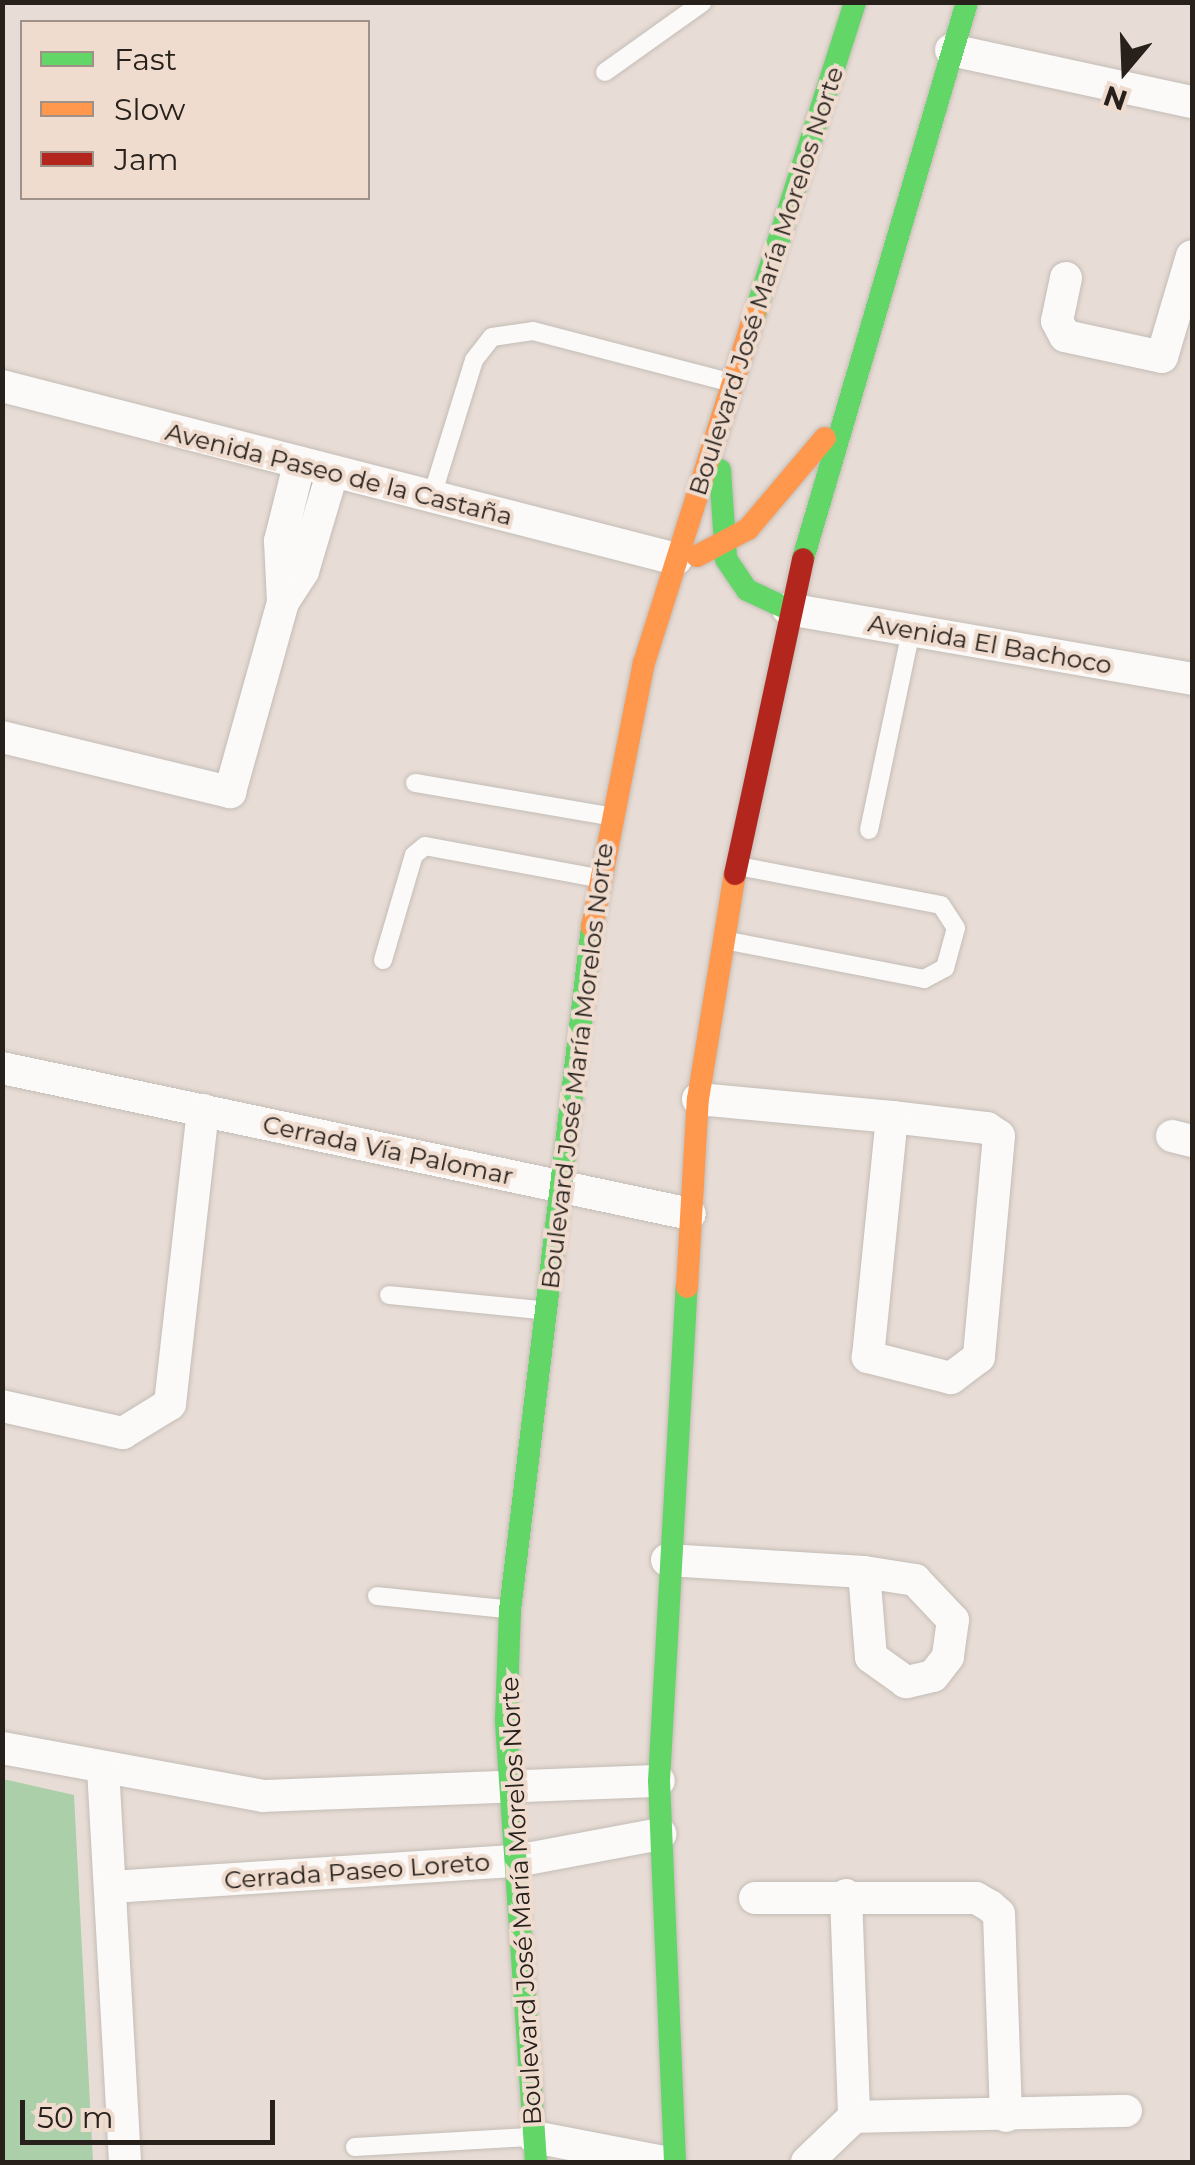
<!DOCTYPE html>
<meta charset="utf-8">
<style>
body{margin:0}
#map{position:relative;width:1195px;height:2165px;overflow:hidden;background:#e8ddd6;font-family:Montserrat,sans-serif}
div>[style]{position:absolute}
.green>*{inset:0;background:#aacfa9}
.roads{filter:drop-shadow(0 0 2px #c3bcb6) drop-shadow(0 0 2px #c3bcb6)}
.lane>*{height:18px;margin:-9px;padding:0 9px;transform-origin:9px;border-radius:9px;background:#fcfaf9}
.street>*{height:32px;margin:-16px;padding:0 16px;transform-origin:16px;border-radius:16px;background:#fcfaf9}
.fast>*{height:22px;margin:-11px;padding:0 11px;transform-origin:11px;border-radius:11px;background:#63d668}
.slow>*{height:22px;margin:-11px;padding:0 11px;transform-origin:11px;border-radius:11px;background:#ff974d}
.jam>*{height:22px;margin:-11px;padding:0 11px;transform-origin:11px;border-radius:11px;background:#b3261e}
span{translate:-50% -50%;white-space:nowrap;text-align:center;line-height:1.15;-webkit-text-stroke:8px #efdccf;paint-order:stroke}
.street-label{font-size:25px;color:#27201b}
.frame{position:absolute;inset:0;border:5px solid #27201b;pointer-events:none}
.legend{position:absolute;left:20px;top:20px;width:350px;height:180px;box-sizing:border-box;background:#efdccf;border:2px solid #9f9187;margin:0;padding:12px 18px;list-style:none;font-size:30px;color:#27201b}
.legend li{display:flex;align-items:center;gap:20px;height:50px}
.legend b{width:50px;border:2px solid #9f9187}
.north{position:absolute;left:1075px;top:20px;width:100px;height:100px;-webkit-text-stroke:8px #efdccf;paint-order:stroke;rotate:199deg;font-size:28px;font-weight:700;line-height:40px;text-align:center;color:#27201b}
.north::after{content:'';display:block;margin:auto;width:35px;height:45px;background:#27201b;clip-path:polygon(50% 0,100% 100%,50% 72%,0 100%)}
.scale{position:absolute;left:20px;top:2100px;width:255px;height:45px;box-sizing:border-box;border:5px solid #27201b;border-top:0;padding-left:12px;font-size:30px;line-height:35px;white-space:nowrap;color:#27201b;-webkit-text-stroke:8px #efdccf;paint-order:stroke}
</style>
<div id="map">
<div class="green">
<i style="clip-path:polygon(3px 1779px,74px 1795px,93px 2162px,3px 2162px)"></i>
</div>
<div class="roads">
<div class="lane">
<i style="left:605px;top:72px;width:120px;rotate:-35.5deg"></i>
<i style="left:431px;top:499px;width:145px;rotate:-72.8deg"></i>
<i style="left:474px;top:360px;width:29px;rotate:-52deg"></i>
<i style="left:492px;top:337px;width:41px;rotate:-8.3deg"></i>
<i style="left:533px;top:331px;width:203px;rotate:14.6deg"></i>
<i style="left:415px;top:783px;width:197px;rotate:9.7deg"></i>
<i style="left:869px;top:830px;width:203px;rotate:-78.1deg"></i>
<i style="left:729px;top:941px;width:199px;rotate:11deg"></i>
<i style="left:924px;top:979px;width:24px;rotate:-28deg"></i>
<i style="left:945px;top:968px;width:41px;rotate:-74.6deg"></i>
<i style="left:956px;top:928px;width:27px;rotate:-123deg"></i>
<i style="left:941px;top:905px;width:207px;rotate:-169.1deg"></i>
<i style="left:383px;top:960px;width:109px;rotate:-73.6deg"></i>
<i style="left:414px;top:855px;width:14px;rotate:-39deg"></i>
<i style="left:425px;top:846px;width:171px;rotate:10.5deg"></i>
<i style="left:389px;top:1295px;width:152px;rotate:5.7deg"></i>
<i style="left:377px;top:1596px;width:128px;rotate:5.8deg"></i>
<i style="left:355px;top:2147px;width:174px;rotate:-3.3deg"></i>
</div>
<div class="street">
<i style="left:951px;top:50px;width:247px;rotate:12.2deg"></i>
<i style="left:1066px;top:278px;width:44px;rotate:101.8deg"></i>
<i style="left:1057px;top:321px;width:17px;rotate:62deg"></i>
<i style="left:1065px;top:336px;width:99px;rotate:12.2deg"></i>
<i style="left:1162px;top:357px;width:105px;rotate:-73.5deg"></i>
<i style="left:2px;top:386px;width:696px;rotate:14.4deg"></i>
<i style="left:283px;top:602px;width:61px;rotate:-92.8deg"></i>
<i style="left:280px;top:541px;width:78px;rotate:-76deg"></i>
<i style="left:788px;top:609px;width:410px;rotate:9.8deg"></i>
<i style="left:2px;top:737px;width:235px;rotate:13.6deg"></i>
<i style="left:230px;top:792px;width:197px;rotate:-74.4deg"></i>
<i style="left:283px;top:602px;width:37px;rotate:-57deg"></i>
<i style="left:303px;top:571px;width:101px;rotate:-73.4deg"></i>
<i style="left:2px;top:1068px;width:703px;rotate:11.98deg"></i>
<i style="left:698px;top:1099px;width:195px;rotate:5.3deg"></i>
<i style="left:892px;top:1117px;width:96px;rotate:6.6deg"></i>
<i style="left:987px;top:1128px;width:14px;rotate:34deg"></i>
<i style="left:999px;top:1136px;width:222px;rotate:95.2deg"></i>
<i style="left:979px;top:1357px;width:35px;rotate:143deg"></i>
<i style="left:951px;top:1378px;width:86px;rotate:-165.8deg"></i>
<i style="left:868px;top:1357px;width:241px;rotate:-84.3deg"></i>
<i style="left:1172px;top:1136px;width:21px;rotate:14deg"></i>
<i style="left:2px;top:1406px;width:124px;rotate:12.6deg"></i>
<i style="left:123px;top:1433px;width:55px;rotate:-31.7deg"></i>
<i style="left:170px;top:1404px;width:296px;rotate:-83.6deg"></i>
<i style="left:667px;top:1560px;width:197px;rotate:3.5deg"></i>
<i style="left:864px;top:1572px;width:52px;rotate:8.9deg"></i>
<i style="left:915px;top:1580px;width:55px;rotate:46.5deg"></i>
<i style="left:953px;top:1620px;width:37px;rotate:98deg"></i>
<i style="left:948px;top:1657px;width:24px;rotate:128deg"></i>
<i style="left:933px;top:1676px;width:28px;rotate:167deg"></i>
<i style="left:906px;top:1682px;width:43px;rotate:-144.5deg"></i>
<i style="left:871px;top:1657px;width:85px;rotate:-94.7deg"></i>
<i style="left:2px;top:1748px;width:265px;rotate:10.4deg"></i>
<i style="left:263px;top:1796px;width:396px;rotate:-2.2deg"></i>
<i style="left:103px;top:1768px;width:395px;rotate:86.8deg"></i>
<i style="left:112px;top:1887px;width:405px;rotate:-3.7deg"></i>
<i style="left:516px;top:1861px;width:147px;rotate:-10.6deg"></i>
<i style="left:846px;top:1895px;width:222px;rotate:87.9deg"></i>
<i style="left:755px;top:1898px;width:221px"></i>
<i style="left:976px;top:1898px;width:16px;rotate:30deg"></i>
<i style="left:990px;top:1906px;width:12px;rotate:42deg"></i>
<i style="left:999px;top:1914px;width:202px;rotate:88deg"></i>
<i style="left:534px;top:2137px;width:132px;rotate:10.9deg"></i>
<i style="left:807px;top:2162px;width:65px;rotate:-43.8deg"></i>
<i style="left:854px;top:2117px;width:272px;rotate:-1.3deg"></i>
</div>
<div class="fast">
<i style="left:755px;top:314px;width:328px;rotate:-72.2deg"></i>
<i style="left:720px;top:470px;width:89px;rotate:86.1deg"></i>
<i style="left:726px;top:559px;width:37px;rotate:56deg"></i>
<i style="left:747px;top:590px;width:45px;rotate:24.9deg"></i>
<i style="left:803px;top:559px;width:581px;rotate:-73.59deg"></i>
<i style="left:536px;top:2162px;width:443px;rotate:-93.9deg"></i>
<i style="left:506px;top:1720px;width:110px;rotate:-87.9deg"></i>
<i style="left:510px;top:1610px;width:688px;rotate:-83.15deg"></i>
<i style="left:675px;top:2162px;width:381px;rotate:-92.4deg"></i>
<i style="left:659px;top:1781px;width:495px;rotate:-86.8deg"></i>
</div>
<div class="slow">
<i style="left:697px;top:556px;width:58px;rotate:-27.9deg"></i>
<i style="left:748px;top:529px;width:119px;rotate:-49.8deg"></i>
<i style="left:592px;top:927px;width:269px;rotate:-78.9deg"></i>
<i style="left:644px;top:663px;width:366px;rotate:-72.4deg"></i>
<i style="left:687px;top:1287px;width:188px;rotate:-86.7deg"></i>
<i style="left:698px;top:1099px;width:228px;rotate:-80.7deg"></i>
</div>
<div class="jam">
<i style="left:735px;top:874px;width:322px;rotate:-77.8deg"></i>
</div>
</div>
<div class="street-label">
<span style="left:766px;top:281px;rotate:-72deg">Boulevard José María Morelos Norte</span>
<span style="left:339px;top:474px;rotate:14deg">Avenida Paseo de la Castaña</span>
<span style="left:990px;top:644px;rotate:10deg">Avenida El Bachoco</span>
<span style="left:577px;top:1066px;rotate:-83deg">Boulevard José María Morelos Norte</span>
<span style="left:388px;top:1150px;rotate:12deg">Cerrada Vía Palomar</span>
<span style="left:357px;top:1871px;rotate:-4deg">Cerrada Paseo Loreto</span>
<span style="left:521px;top:1901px;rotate:-93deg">Boulevard José María Morelos Norte</span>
</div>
<div class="frame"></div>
<ul class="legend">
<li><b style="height:12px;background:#63d668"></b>Fast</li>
<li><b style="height:12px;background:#ff974d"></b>Slow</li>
<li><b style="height:12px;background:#b3261e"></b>Jam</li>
</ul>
<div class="north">N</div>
<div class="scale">50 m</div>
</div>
